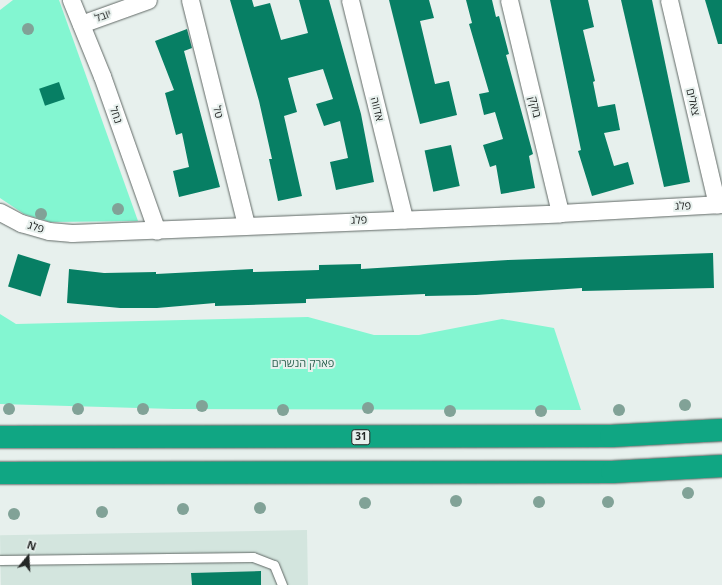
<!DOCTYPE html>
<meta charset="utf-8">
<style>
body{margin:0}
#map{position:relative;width:722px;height:585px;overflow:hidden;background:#e7f0ed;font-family:"Open Sans","Noto Sans Hebrew",sans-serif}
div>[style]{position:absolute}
.built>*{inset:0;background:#d3e5de;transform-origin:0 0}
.green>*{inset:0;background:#83f6d1}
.building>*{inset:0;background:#077f64;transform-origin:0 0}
.roads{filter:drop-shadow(0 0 1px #616966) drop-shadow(0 0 1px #616966)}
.lane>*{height:9px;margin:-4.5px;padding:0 4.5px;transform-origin:4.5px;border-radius:4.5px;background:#fff}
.street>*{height:17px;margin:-8.5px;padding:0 8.5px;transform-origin:8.5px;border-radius:8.5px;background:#fff}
.highway>*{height:22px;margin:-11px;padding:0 11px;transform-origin:11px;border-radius:11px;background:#10a683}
.trees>*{width:12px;height:12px;margin:-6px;border-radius:50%;background:#81a297}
span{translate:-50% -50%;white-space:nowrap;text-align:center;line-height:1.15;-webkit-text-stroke:4px #e7f0ed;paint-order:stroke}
.shield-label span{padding:1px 3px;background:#e7f0ed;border:1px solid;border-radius:3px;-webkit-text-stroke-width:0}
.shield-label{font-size:10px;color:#232625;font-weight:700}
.street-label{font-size:11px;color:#232625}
.park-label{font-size:11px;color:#2d6251}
.north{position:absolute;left:8px;top:537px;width:40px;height:40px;-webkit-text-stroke:3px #e7f0ed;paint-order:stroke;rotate:18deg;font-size:11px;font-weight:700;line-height:16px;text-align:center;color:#232625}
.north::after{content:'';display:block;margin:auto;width:14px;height:18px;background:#232625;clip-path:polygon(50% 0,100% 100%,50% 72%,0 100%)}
</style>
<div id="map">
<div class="built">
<i style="left:307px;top:530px;width:55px;height:307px;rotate:89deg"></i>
</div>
<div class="green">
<i style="clip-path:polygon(13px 0,59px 0,138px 221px,50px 222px,24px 214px,0 198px,0 10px)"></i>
<i style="clip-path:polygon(0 314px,16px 324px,308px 317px,374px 335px,419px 335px,502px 319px,554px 328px,581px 410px,173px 409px,0 404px)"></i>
</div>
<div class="building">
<i style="clip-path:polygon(230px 0,252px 0,254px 7px,270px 3px,281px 40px,308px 33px,299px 0,329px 0,361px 114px,374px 182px,336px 190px,330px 162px,348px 158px,340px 121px,324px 126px,316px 104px,333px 99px,323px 69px,288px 78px,297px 112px,284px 116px,302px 196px,278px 201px,269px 159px,272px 159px,259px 101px)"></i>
<i style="clip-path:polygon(389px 0,429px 0,434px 18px,420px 21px,435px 84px,449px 81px,457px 115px,420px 124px)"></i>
<i style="clip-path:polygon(466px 0,492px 0,496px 17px,499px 16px,509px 54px,506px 55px,533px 154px,529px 156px,535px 188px,501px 194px,496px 165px,490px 167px,483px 145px,503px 139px,495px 112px,484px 115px,479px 94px,489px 92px,469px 24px,472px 23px)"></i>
<i style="clip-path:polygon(550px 0,588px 0,594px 27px,583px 30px,595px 81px,593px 82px,598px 107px,615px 104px,620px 130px,604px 133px,614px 166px,628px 162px,634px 184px,592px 196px,578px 151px,581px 150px)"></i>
<i style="clip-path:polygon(621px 0,652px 0,690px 182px,664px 187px)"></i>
<i style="clip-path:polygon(705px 0,722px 0,722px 44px,718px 44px)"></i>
<i style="clip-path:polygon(187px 29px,192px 48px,184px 51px,220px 187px,179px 197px,173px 171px,189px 167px,182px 133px,176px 135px,165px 93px,174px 90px,155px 41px)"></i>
<i style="left:59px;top:82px;width:18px;height:21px;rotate:71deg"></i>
<i style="left:451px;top:145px;width:42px;height:27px;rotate:78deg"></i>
<i style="clip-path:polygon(713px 253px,714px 288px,582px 291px,582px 288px,476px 295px,425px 296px,425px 294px,306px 299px,306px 303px,215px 306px,215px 303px,157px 308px,120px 308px,67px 303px,69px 269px,104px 273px,156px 272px,156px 274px,253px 269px,253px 272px,319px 270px,319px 265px,361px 264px,361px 269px,508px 260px)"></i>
<i style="left:18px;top:254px;width:34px;height:34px;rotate:17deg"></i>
<i style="clip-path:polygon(261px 571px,261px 585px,192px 585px,191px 573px)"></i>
</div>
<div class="roads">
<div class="lane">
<i style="left:0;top:560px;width:253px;rotate:-0.7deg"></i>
<i style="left:253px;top:557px;width:22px;rotate:21deg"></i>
<i style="left:274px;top:565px;width:22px;rotate:68deg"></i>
</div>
<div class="street">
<i style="left:71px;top:0;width:82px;rotate:67.8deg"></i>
<i style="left:102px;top:76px;width:164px;rotate:70.5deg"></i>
<i style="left:190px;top:0;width:231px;rotate:76deg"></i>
<i style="left:350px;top:0;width:226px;rotate:76.1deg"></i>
<i style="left:509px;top:0;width:219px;rotate:76.5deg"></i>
<i style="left:669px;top:0;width:210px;rotate:76.8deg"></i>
<i style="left:81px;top:24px;width:71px;rotate:-19.7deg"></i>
<i style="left:0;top:212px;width:24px;rotate:28deg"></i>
<i style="left:21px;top:223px;width:29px;rotate:16deg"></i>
<i style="left:49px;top:231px;width:23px;rotate:5deg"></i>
<i style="left:72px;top:233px;width:488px;rotate:-2.3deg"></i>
<i style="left:560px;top:213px;width:162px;rotate:-3.2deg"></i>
</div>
<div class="highway">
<i style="left:0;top:437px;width:611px;rotate:-0.09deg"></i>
<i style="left:611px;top:436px;width:111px;rotate:-3.1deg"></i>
<i style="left:0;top:473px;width:612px;rotate:-0.09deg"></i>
<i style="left:612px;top:472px;width:110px;rotate:-3.1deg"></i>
</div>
</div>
<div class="trees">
<i style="left:28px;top:29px"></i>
<i style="left:118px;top:209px"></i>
<i style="left:41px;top:214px"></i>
<i style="left:685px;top:405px"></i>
<i style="left:202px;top:406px"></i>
<i style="left:368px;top:408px"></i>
<i style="left:9px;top:409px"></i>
<i style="left:78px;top:409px"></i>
<i style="left:143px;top:409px"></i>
<i style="left:283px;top:410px"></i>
<i style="left:619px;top:410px"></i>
<i style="left:450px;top:411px"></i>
<i style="left:541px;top:411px"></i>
<i style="left:688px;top:493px"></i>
<i style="left:456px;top:501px"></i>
<i style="left:539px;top:502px"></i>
<i style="left:608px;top:502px"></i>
<i style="left:365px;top:503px"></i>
<i style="left:260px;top:508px"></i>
<i style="left:183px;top:509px"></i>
<i style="left:102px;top:512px"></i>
<i style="left:14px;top:514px"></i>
</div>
<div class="shield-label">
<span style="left:361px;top:437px">31</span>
</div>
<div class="street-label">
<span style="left:103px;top:16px;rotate:-20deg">יובל</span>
<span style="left:693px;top:102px;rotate:77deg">צאלים</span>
<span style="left:535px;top:107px;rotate:77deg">בוקק</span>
<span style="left:377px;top:109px;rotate:76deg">אדווה</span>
<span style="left:218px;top:112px;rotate:76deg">טל</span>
<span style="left:116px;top:115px;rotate:71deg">נחל</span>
<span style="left:683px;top:206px;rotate:-3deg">פלג</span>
<span style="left:359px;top:220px;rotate:-2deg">פלג</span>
<span style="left:36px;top:227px;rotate:17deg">פלג</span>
</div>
<div class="park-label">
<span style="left:303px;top:363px">פארק הנשרים</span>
</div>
<div class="north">N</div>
</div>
